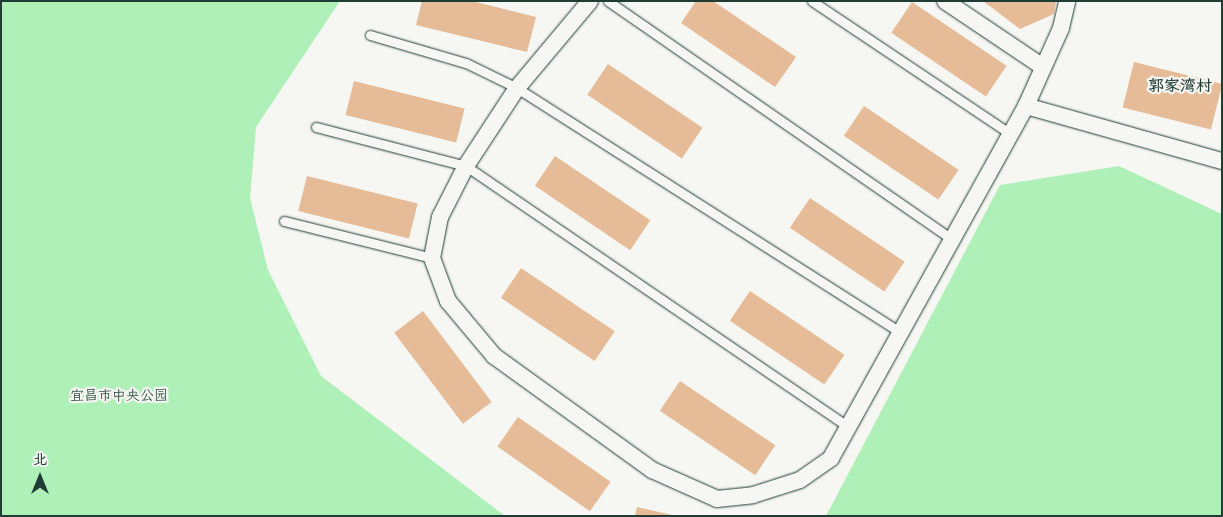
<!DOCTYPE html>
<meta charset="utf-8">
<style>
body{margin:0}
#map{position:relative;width:1223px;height:517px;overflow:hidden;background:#f6f6f2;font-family:"Gochi Hand","LXGW WenKai TC",sans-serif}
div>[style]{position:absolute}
.green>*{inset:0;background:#aff0b8}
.building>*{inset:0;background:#e6bb97;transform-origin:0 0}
.roads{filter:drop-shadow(0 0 1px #1f3d34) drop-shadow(0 0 1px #1f3d34)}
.lane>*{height:9px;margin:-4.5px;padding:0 4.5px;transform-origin:4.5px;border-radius:4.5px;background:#f6f6f2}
.street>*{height:16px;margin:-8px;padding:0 8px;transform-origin:8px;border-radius:8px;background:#f6f6f2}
span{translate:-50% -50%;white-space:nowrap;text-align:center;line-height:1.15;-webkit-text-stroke:4.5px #f6f6f2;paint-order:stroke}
.park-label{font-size:14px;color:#355848}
.quarter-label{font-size:16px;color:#1f3d34;font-weight:700}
.frame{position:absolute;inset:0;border:2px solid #1f3d34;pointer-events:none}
.north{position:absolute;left:15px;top:452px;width:50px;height:50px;-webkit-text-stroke:4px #f6f6f2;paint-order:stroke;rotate:0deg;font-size:14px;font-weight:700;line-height:20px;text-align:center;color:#1f3d34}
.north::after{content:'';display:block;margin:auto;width:18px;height:22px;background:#1f3d34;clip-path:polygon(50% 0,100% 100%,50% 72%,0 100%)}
</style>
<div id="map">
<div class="green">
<i style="clip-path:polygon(1px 1px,340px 1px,256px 127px,250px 198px,268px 270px,321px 376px,505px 516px,1px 516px)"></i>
<i style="clip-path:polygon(1119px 166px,1222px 214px,1222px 516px,826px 516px,1000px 185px)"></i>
</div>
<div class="building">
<i style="clip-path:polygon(422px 1px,472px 1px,536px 17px,527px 52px,416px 25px)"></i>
<i style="clip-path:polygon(696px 1px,713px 1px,796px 57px,775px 87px,681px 23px)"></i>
<i style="clip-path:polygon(983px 1px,1056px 1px,1054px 14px,1020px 29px)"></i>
<i style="left:912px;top:2px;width:114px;height:37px;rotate:34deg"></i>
<i style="left:1134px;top:62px;width:91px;height:47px;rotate:14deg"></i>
<i style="left:608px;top:64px;width:114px;height:37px;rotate:34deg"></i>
<i style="left:354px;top:81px;width:114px;height:35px;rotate:14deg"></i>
<i style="left:864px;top:106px;width:114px;height:36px;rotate:34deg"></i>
<i style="left:555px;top:156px;width:115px;height:36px;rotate:34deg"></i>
<i style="left:307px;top:176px;width:114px;height:36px;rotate:14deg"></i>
<i style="left:810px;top:198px;width:114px;height:36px;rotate:34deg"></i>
<i style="left:521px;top:268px;width:113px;height:36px;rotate:34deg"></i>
<i style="left:750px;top:291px;width:114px;height:36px;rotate:34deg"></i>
<i style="left:423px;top:311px;width:114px;height:36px;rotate:53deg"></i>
<i style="left:680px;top:381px;width:115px;height:36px;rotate:34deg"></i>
<i style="left:518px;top:417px;width:113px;height:36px;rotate:35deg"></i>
<i style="clip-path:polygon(637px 507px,672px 515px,672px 516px,635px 516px)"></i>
</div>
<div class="roads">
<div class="lane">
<i style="left:608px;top:1px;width:418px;rotate:34.7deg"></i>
<i style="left:812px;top:1px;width:239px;rotate:33.8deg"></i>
<i style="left:370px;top:35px;width:100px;rotate:16.3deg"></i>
<i style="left:466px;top:63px;width:57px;rotate:26.1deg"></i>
<i style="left:517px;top:88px;width:454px;rotate:32.5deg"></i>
<i style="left:316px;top:127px;width:155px;rotate:14.6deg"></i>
<i style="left:466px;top:166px;width:463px;rotate:34.3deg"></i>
<i style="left:284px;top:221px;width:153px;rotate:14deg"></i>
</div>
<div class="street">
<i style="left:590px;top:1px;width:114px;rotate:130deg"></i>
<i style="left:517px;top:88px;width:93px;rotate:123.2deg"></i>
<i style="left:466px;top:166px;width:57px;rotate:117deg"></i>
<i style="left:440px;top:217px;width:42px;rotate:101deg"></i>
<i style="left:432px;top:258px;width:46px;rotate:69.6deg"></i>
<i style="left:448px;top:301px;width:72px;rotate:50.1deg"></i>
<i style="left:494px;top:356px;width:195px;rotate:35.8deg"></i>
<i style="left:652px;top:470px;width:71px;rotate:24deg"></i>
<i style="left:717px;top:499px;width:36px;rotate:-6deg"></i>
<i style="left:753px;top:495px;width:49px;rotate:-17.7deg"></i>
<i style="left:800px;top:480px;width:38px;rotate:-35deg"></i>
<i style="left:831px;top:458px;width:402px;rotate:-61deg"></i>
<i style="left:1026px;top:106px;width:85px;rotate:-65.8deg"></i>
<i style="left:1061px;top:28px;width:28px;rotate:-77deg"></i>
<i style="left:945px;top:1px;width:118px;rotate:34deg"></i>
<i style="left:1026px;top:106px;width:204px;rotate:15.7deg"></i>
</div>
</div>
<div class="park-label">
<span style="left:119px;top:398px">宜昌市中央公园</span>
</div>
<div class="quarter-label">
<span style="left:1180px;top:89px">郭家湾村</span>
</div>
<div class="frame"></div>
<div class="north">北</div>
</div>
